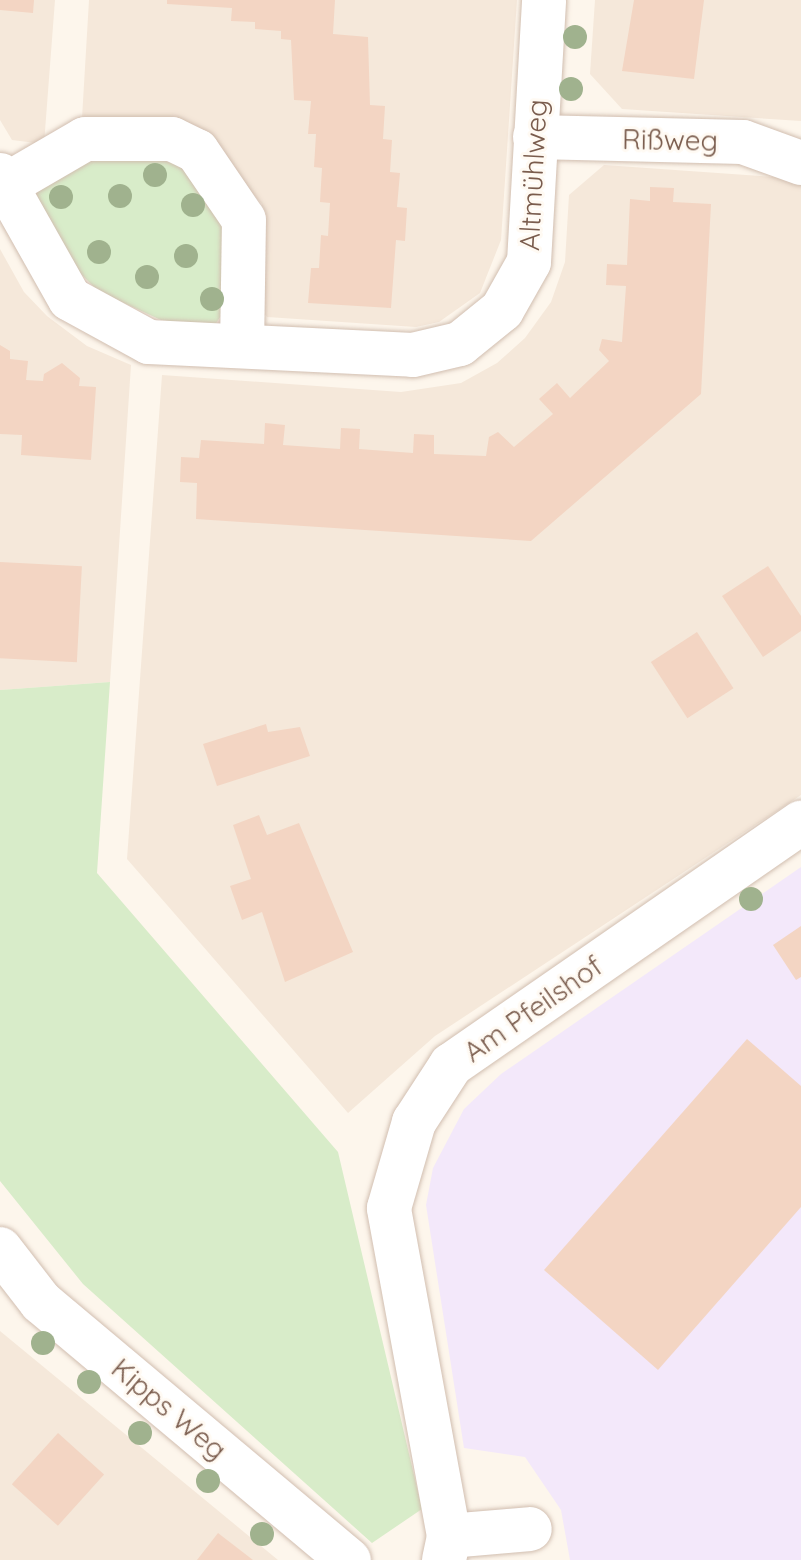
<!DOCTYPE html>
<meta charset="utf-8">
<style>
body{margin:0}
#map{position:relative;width:801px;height:1560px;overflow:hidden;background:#fdf6ec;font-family:Quicksand,sans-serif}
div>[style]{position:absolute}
.residential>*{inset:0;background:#f5e8da}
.education>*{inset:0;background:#f3e8fa}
.green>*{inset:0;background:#d8ecc9}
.building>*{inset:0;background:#f3d5c3;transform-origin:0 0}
.roads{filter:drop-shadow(0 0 2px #d1beb0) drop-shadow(0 0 2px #d1beb0)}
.minor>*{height:44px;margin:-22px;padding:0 22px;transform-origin:22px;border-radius:22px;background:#fff}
.trees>*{width:24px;height:24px;margin:-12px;border-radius:50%;background:#a0b28e}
span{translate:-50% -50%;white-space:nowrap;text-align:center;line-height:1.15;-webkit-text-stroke:6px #fffaf3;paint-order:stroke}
.street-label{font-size:28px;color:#7a5c4d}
</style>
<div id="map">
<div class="residential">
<i style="clip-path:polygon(0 0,55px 0,44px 144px,12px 140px,0 120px)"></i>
<i style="clip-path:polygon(89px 0,517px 0,501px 240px,480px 293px,439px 322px,416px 327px,267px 317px,256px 304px,262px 204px,193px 126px,82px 118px)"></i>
<i style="clip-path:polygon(595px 0,801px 0,801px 121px,622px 109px,590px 74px)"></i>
<i style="clip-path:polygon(604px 165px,801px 179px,801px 795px,435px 1036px,348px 1113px,127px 859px,162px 375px,401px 392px,461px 383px,497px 363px,525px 338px,551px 302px,565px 262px,569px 195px)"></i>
<i style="clip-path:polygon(0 249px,24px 292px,47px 316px,87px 346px,131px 365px,110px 682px,0 690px)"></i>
<i style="clip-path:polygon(0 1331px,278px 1560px,0 1560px)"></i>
</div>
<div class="education">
<i style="clip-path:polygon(801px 867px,801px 1560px,570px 1560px,561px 1510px,525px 1457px,464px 1448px,426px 1205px,433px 1168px,464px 1109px,501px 1074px)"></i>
</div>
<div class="green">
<i style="clip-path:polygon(143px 154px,184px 167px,229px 235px,222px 314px,213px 328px,161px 320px,98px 291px,68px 261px,32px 203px,36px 191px,91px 158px)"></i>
<i style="clip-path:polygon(110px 682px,97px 873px,338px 1152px,422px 1509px,372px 1543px,83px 1284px,0 1181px,0 690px)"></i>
</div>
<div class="building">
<i style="clip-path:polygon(0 0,34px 0,33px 13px,0 10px)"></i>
<i style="clip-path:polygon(167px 0,335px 0,333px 34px,368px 37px,370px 105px,385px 106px,383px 139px,392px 140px,390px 172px,400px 173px,397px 207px,407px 208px,405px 241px,396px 240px,391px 308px,308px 303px,311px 268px,319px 268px,321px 235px,328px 236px,330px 203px,320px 202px,322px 168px,314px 167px,316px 134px,308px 134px,311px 101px,294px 100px,291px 40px,281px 39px,281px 31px,255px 29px,255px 22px,231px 21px,232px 8px,167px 4px)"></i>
<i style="clip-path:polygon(634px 0,704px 0,694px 79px,622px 71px)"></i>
<i style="clip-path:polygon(650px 187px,674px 188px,673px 202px,711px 204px,701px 394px,531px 541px,196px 519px,197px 483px,180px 482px,181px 457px,199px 458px,201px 440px,264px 444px,265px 423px,285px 425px,283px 445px,340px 449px,341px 428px,360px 429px,359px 449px,413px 453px,414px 434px,434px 435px,434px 454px,486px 456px,489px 437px,498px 432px,514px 447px,553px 414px,539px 399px,557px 383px,570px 398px,609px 361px,599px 350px,602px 339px,622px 342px,626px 286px,606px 285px,607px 264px,627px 265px,630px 199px,650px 201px)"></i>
<i style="clip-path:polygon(0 345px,10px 351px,10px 359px,28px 361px,26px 380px,43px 381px,44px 374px,62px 363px,80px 378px,79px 386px,96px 387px,91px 460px,21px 455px,22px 435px,0 434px)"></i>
<i style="left:0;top:562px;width:82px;height:96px;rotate:3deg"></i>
<i style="clip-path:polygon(768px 566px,801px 616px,801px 631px,763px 657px,722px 596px)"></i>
<i style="left:697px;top:632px;width:67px;height:55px;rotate:57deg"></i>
<i style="clip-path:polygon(266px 724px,268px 732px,300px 727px,310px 756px,217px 786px,203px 744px)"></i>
<i style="clip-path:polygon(259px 815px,267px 835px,299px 823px,353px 952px,285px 982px,262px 912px,242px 920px,230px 886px,251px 879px,233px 825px)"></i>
<i style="clip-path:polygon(801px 926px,801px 977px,796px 980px,773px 945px)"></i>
<i style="clip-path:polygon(747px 1039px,801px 1086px,801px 1207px,658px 1370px,544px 1270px)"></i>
<i style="left:58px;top:1433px;width:62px;height:69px;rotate:42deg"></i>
<i style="clip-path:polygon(218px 1533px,253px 1560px,197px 1560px)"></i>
</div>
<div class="roads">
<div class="minor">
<i style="left:535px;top:137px;width:208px;rotate:1.4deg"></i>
<i style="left:743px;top:142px;width:62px;rotate:19.9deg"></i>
<i style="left:0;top:175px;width:142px;rotate:60.6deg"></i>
<i style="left:70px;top:299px;width:90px;rotate:28.6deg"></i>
<i style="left:149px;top:342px;width:264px;rotate:2.8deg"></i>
<i style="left:413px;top:355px;width:48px;rotate:-13.2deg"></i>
<i style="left:460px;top:344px;width:54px;rotate:-39deg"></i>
<i style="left:502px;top:310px;width:55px;rotate:-60.6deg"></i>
<i style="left:529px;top:262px;width:262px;rotate:-86.7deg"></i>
<i style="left:6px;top:185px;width:91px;rotate:-30.2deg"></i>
<i style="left:85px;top:139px;width:87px"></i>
<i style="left:172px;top:139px;width:28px;rotate:26deg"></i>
<i style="left:197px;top:151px;width:83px;rotate:55.7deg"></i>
<i style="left:244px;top:220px;width:125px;rotate:90.9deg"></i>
<i style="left:0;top:1249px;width:67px;rotate:52.3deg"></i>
<i style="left:41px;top:1302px;width:402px;rotate:40deg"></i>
<i style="left:449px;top:1536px;width:81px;rotate:-4.9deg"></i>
<i style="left:444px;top:1560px;width:25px;rotate:-78deg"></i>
<i style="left:449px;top:1536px;width:333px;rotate:-100.4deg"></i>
<i style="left:389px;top:1208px;width:90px;rotate:-73.8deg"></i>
<i style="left:414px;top:1122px;width:68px;rotate:-57deg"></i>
<i style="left:451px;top:1065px;width:426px;rotate:-34.7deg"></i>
</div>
</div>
<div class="trees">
<i style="left:575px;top:37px"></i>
<i style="left:571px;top:89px"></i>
<i style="left:155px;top:175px"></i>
<i style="left:120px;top:196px"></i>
<i style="left:61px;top:197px"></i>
<i style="left:193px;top:205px"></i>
<i style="left:99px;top:252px"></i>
<i style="left:186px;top:256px"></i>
<i style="left:147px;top:277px"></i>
<i style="left:212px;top:299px"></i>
<i style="left:751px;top:899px"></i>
<i style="left:43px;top:1343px"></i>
<i style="left:89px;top:1382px"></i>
<i style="left:140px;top:1433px"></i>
<i style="left:208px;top:1481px"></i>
<i style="left:262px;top:1534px"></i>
</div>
<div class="street-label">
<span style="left:670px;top:140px;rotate:1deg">Rißweg</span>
<span style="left:533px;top:175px;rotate:-87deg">Altmühlweg</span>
<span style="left:533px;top:1009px;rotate:-35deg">Am Pfeilshof</span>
<span style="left:169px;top:1409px;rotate:40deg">Kipps Weg</span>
</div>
</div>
